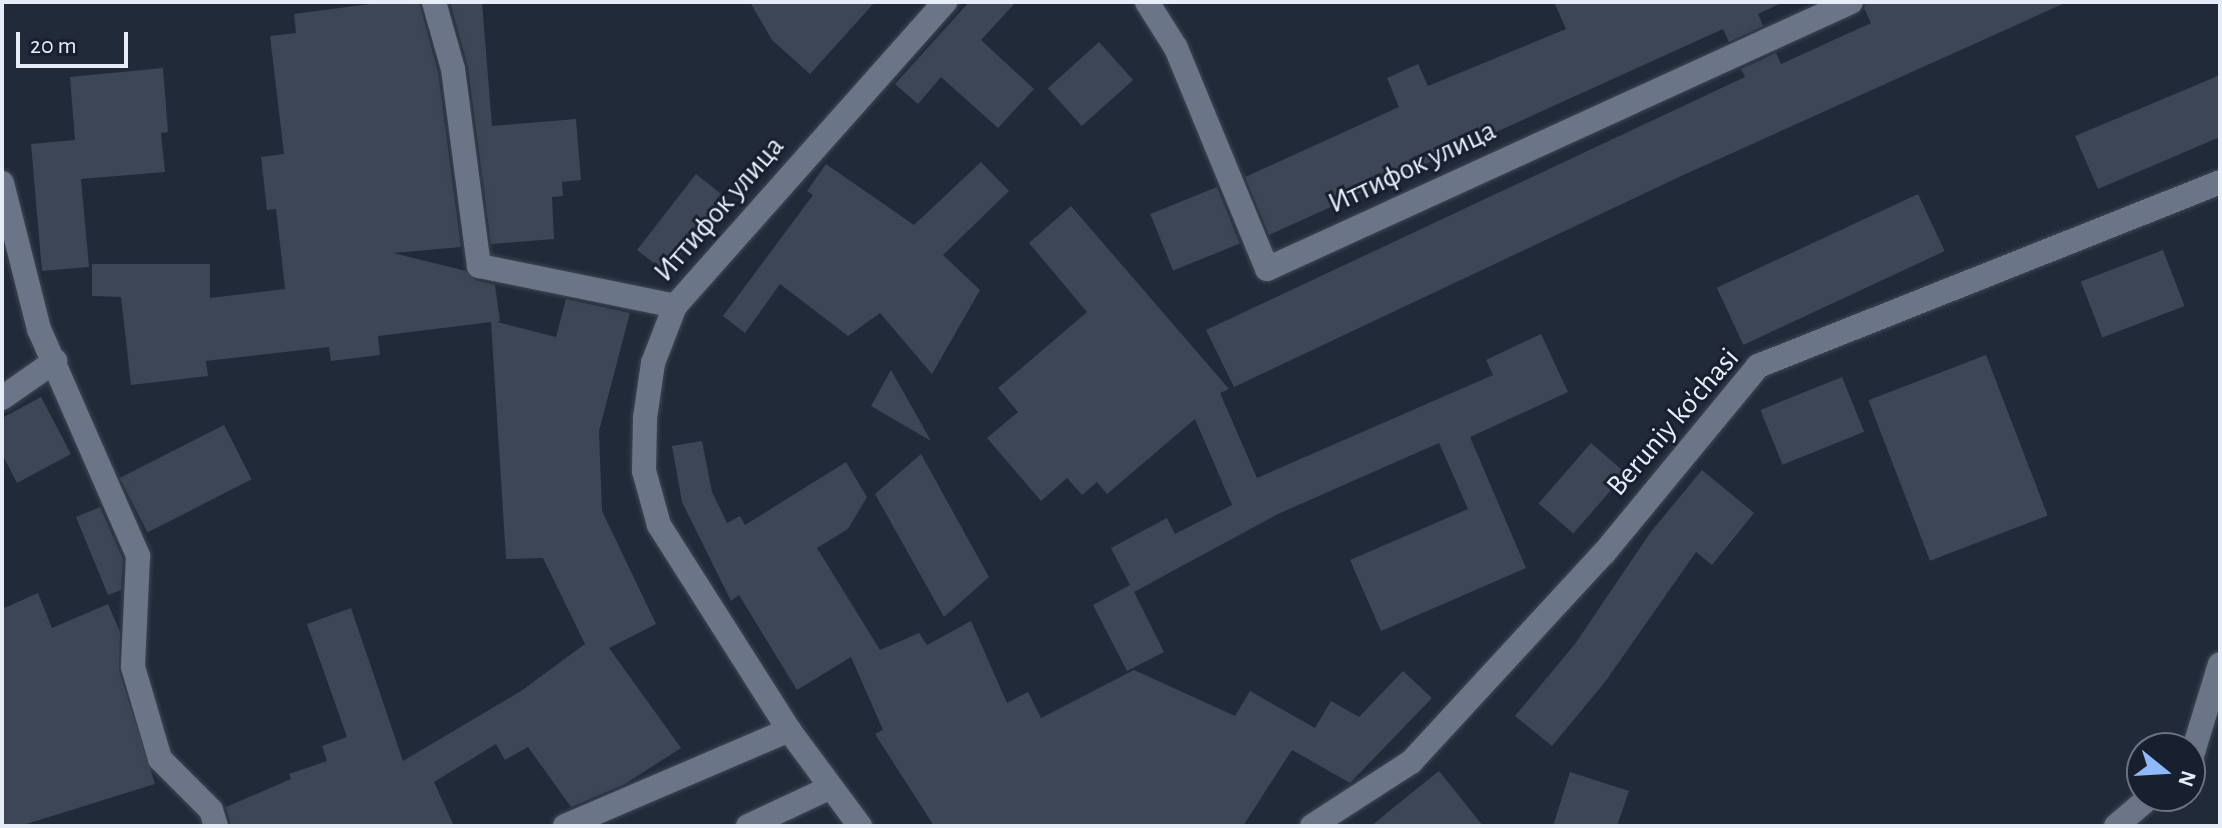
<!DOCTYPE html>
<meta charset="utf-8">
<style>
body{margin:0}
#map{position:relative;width:2222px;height:828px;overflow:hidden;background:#212a39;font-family:"Alegreya Sans",sans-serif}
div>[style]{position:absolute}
.building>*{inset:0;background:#3c4656;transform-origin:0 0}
.roads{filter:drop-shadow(0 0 2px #3f4754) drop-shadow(0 0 2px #3f4754)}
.minor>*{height:24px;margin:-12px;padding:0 12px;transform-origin:12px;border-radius:12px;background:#6b7588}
span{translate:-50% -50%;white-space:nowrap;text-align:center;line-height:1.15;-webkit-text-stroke:6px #18202f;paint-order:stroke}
.street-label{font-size:30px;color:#e6edf7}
.frame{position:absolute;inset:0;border:4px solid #e6edf7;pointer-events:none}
.north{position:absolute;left:2126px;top:732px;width:80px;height:80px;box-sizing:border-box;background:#18202f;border:2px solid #6a727f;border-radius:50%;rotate:108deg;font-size:22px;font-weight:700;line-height:32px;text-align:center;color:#e6edf7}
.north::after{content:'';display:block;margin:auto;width:28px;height:36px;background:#90b8fd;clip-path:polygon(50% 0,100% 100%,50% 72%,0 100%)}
.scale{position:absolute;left:16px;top:32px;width:112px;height:36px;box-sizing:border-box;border:4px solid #e6edf7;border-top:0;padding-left:10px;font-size:24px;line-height:28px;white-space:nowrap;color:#e6edf7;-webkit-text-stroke:6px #18202f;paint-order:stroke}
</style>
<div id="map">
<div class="building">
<i style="clip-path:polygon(385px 2px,419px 2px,438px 72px,461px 247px,393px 253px,466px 271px,475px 280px,495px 285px,500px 321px,497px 322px,556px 337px,566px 299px,630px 313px,599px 431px,602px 511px,656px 624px,609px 648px,681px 748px,625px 784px,571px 807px,528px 747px,505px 760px,496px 744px,434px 782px,454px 826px,231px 826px,226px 807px,291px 779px,289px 774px,327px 761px,322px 746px,347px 737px,307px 624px,351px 608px,403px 761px,521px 691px,585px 644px,543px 558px,506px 559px,491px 322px,378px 336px,380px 355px,331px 361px,329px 347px,206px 361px,208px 376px,131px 385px,121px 297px,92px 296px,92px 264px,210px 264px,210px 298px,285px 289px,276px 209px,267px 210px,261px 157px,284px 154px,270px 36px,296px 33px,294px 14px)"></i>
<i style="clip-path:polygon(450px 2px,482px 2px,492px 126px,576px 119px,581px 180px,562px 182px,563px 196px,552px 197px,554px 239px,491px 244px,468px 67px)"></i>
<i style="clip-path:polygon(750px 2px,875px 2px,810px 74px,772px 40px)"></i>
<i style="clip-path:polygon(969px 2px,1016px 2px,981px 40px,1034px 89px,998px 128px,941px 77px,918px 104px,895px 84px)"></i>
<i style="clip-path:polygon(1554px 2px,1784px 2px,1758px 14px,1763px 26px,1729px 42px,1723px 29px,1269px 235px,1245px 177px,1399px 107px,1387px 78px,1418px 64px,1428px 86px,1566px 29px)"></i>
<i style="clip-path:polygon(1866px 2px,2067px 2px,1679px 177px,1234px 387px,1206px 330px,1745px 77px,1741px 69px,1776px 53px,1781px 64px,1871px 23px,1864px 8px)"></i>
<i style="left:1099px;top:42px;width:51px;height:69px;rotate:48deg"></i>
<i style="clip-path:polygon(163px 68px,168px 132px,161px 133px,165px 172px,81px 179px,89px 267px,42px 271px,31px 144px,75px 140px,70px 77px)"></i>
<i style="clip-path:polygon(2220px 75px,2220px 137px,2098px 189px,2075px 136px)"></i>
<i style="clip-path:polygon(981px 162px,1009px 191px,943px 255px,980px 290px,932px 374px,880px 313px,848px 336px,780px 284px,745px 333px,723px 316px,813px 195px,807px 191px,826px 164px,914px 225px)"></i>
<i style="clip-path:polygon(696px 174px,725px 197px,671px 267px,659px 267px,637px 250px)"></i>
<i style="left:1217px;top:187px;width:61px;height:72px;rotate:68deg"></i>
<i style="left:1918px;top:194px;width:63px;height:222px;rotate:65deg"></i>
<i style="clip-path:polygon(1071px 206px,1229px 389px,1220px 393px,1257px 478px,1493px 375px,1486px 360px,1541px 334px,1568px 392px,1470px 437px,1526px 568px,1381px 631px,1350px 560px,1468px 509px,1439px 443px,1278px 514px,1134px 592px,1164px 652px,1127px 671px,1093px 605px,1130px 585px,1111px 548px,1167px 518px,1175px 534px,1232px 505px,1195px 419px,1107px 494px,1097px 482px,1082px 495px,1067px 478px,1041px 501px,987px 438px,1018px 412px,998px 388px,1087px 312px,1029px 243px)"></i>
<i style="left:2163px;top:250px;width:60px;height:88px;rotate:69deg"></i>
<i style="left:1986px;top:355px;width:172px;height:126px;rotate:69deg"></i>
<i style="clip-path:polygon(891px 370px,931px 441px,871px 406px)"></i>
<i style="left:1842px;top:377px;width:59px;height:88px;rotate:68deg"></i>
<i style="clip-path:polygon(41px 397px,71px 454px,17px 483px,2px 454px,2px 418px)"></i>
<i style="left:224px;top:425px;width:61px;height:117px;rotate:63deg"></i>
<i style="clip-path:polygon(702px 441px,712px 492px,727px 523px,740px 516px,745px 525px,846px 462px,867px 497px,848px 529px,817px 548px,880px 650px,919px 633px,927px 645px,971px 621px,1007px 703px,1028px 692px,1041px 718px,1134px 670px,1235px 716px,1250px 691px,1315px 728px,1331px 701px,1359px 717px,1403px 671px,1432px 698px,1350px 783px,1292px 750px,1243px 826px,934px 826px,875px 734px,883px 730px,851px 657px,797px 690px,739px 595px,731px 601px,682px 502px,672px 446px)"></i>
<i style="left:1591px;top:443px;width:46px;height:80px;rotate:41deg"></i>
<i style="clip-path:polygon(921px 454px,989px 577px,944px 617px,875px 494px)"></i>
<i style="clip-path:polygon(1702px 470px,1754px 513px,1712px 565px,1696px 552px,1605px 682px,1552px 746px,1515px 716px,1575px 644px,1650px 533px)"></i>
<i style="clip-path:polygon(100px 507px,123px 559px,121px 590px,108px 595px,76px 517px)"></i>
<i style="clip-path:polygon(38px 593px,52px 628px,108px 604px,120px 632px,119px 671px,155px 784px,20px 826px,2px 826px,2px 609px)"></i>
<i style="clip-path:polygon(1439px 771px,1483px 826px,1371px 826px,1409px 795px)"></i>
<i style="clip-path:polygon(1570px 772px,1629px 791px,1617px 826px,1553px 826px)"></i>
</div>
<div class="roads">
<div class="minor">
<i style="left:434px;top:2px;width:70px;rotate:74.2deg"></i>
<i style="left:453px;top:69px;width:199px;rotate:82.5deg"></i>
<i style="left:479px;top:266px;width:200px;rotate:11.5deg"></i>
<i style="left:1147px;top:2px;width:54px;rotate:57.8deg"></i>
<i style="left:1176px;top:48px;width:239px;rotate:67.6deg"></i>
<i style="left:1267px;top:269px;width:642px;rotate:-24.57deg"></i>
<i style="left:2px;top:183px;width:151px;rotate:75.8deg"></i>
<i style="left:39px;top:329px;width:248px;rotate:66.4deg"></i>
<i style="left:138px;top:556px;width:111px;rotate:92.6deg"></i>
<i style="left:133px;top:667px;width:96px;rotate:73.6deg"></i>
<i style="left:160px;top:759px;width:72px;rotate:45deg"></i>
<i style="left:211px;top:810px;width:17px;rotate:73deg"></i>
<i style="left:2px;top:398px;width:65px;rotate:-34.9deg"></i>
<i style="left:2190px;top:762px;width:102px;rotate:-73deg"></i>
<i style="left:565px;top:826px;width:244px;rotate:-23.2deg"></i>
<i style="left:748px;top:826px;width:89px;rotate:-25.1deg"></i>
<i style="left:860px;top:826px;width:119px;rotate:-126.5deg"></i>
<i style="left:789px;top:730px;width:243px;rotate:-122.4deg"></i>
<i style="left:659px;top:525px;width:56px;rotate:-105.5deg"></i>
<i style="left:644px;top:471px;width:53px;rotate:-88.9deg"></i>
<i style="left:645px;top:418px;width:56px;rotate:-81.7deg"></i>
<i style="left:653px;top:363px;width:61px;rotate:-68.9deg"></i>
<i style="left:675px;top:306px;width:407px;rotate:-48.4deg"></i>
<i style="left:1312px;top:826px;width:118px;rotate:-32.9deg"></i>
<i style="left:1411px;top:762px;width:284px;rotate:-47.3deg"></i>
<i style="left:1604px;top:553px;width:242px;rotate:-50.5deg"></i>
<i style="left:1758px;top:366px;width:497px;rotate:-21.7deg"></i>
<i style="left:2116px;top:826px;width:46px;rotate:-40.6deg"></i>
</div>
</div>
<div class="street-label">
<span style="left:1412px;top:167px;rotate:-25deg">Иттифок улица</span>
<span style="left:719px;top:209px;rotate:-49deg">Иттифок улица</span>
<span style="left:1673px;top:422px;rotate:-49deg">Beruniy ko'chasi</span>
</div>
<div class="frame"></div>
<div class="north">N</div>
<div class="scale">20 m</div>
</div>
